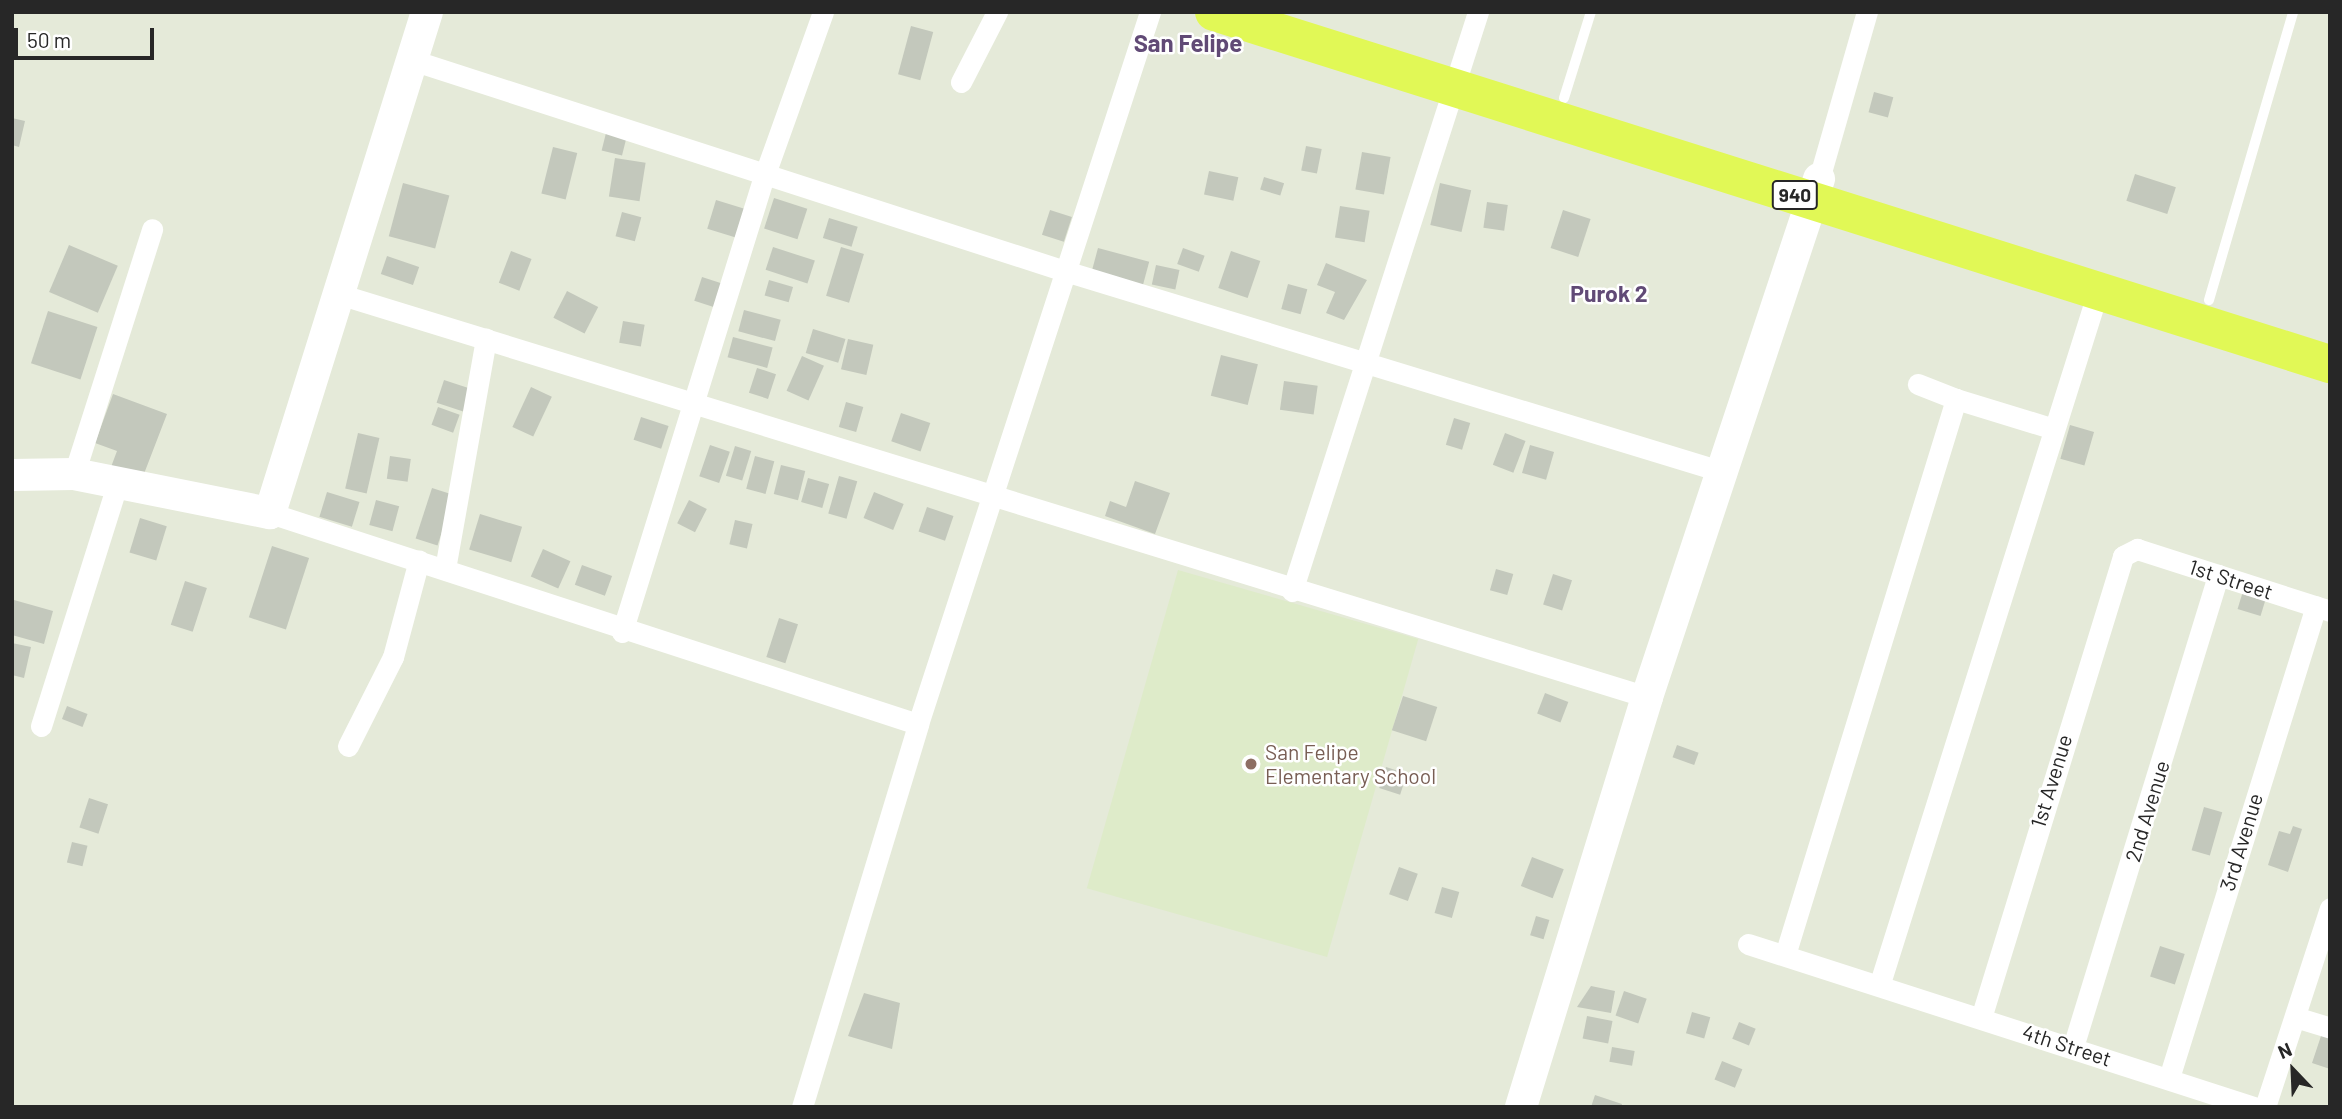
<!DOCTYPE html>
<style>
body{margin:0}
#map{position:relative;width:2342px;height:1119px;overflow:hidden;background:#e5ead9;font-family:Barlow,sans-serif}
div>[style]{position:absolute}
.education>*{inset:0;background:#deebc9;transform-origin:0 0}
.building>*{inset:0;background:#c3c8bc;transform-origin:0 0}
.lane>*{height:10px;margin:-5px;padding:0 5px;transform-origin:5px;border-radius:5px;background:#fff}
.street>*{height:21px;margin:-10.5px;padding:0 10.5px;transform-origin:10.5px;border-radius:10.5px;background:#fff}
.secondary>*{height:32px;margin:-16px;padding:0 16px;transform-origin:16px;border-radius:16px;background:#fff}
.highway>*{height:38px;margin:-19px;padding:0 19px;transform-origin:19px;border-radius:19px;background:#e1f856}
.dots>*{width:19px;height:19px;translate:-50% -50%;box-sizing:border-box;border:4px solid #fff;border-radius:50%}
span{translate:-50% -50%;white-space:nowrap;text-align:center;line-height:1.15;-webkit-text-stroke:5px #fff;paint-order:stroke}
.shield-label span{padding:2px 5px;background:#fff;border:2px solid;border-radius:5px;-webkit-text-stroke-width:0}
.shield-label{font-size:19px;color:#272727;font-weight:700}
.street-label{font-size:21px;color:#272727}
.education-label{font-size:21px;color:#785e54}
.left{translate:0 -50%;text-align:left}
.neighbourhood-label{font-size:23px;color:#614a76;font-weight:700}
.quarter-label{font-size:24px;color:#614a76;font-weight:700}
.frame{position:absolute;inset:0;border:14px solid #272727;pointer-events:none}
.north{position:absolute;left:2258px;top:1035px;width:70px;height:70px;-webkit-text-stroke:5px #fff;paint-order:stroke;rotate:337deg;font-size:19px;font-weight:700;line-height:28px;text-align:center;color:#272727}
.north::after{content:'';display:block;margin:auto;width:24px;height:32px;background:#272727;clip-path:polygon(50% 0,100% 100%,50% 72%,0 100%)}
.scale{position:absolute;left:14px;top:28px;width:140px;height:32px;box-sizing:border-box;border:4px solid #272727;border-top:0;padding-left:9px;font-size:21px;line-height:24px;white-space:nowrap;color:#272727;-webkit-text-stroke:5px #fff;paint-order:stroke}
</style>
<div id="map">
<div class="education">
<i style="left:1178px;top:570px;width:250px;height:331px;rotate:16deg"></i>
</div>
<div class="building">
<i style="left:911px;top:26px;width:23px;height:50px;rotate:15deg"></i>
<i style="left:1874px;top:92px;width:20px;height:21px;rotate:15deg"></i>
<i style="clip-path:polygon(12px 118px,25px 121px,19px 147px,12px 145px)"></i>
<i style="left:606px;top:133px;width:21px;height:18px;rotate:14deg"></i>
<i style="left:1306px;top:146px;width:16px;height:25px;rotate:11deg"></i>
<i style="left:553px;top:147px;width:25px;height:48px;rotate:14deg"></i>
<i style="left:1362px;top:152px;width:29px;height:38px;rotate:10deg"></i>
<i style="left:615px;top:158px;width:31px;height:39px;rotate:9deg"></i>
<i style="left:1209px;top:171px;width:30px;height:24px;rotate:12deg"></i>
<i style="left:2135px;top:174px;width:43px;height:28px;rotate:18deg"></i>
<i style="left:1264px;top:177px;width:21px;height:13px;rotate:17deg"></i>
<i style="left:403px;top:183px;width:48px;height:55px;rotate:15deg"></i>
<i style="left:1440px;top:183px;width:32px;height:43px;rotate:13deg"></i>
<i style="left:774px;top:198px;width:35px;height:32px;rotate:18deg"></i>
<i style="left:716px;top:200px;width:34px;height:30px;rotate:17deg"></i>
<i style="left:1487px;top:202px;width:21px;height:26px;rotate:8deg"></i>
<i style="left:1340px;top:206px;width:30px;height:32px;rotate:9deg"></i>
<i style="left:1050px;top:210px;width:23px;height:26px;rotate:18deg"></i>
<i style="left:1563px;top:210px;width:29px;height:40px;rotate:18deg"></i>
<i style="left:622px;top:212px;width:20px;height:25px;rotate:15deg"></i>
<i style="left:829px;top:218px;width:30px;height:21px;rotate:17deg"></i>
<i style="left:69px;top:245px;width:53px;height:51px;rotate:23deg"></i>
<i style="left:773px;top:247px;width:44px;height:24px;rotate:18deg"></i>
<i style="left:841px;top:247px;width:24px;height:51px;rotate:17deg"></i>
<i style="left:1098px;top:248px;width:53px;height:29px;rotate:15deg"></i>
<i style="left:1183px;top:248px;width:23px;height:17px;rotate:20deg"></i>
<i style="left:511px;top:251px;width:22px;height:34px;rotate:21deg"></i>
<i style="left:1231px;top:251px;width:31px;height:39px;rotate:19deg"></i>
<i style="left:387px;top:256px;width:34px;height:19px;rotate:19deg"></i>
<i style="clip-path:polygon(1326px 263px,1367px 280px,1344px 320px,1326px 313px,1335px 292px,1317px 285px)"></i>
<i style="left:1156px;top:265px;width:24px;height:20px;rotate:12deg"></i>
<i style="left:702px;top:277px;width:26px;height:25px;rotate:18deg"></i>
<i style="left:769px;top:280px;width:25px;height:16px;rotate:16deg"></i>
<i style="left:1288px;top:284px;width:20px;height:26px;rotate:15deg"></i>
<i style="left:567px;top:291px;width:35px;height:30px;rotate:27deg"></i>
<i style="left:744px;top:310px;width:38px;height:22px;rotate:15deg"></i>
<i style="left:48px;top:311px;width:52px;height:55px;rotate:18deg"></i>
<i style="left:623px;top:321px;width:22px;height:22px;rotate:10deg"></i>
<i style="left:813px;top:329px;width:34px;height:25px;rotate:17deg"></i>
<i style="left:733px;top:337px;width:41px;height:21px;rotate:15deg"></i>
<i style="left:848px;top:339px;width:26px;height:31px;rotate:13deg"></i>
<i style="left:1221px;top:355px;width:38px;height:42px;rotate:14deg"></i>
<i style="left:802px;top:356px;width:24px;height:38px;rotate:24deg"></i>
<i style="left:757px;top:368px;width:20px;height:26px;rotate:18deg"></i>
<i style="left:444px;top:380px;width:28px;height:24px;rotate:18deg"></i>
<i style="left:1284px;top:381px;width:34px;height:29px;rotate:8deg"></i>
<i style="left:531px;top:387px;width:23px;height:44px;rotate:25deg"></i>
<i style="clip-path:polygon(113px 394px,167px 414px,142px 479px,111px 467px,117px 451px,95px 443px)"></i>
<i style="left:846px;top:402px;width:18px;height:26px;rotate:16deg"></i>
<i style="left:438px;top:407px;width:23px;height:19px;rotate:20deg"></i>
<i style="left:901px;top:413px;width:31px;height:30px;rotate:19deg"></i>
<i style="left:641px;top:417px;width:29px;height:24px;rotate:18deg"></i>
<i style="left:1454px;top:418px;width:17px;height:28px;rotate:17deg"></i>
<i style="left:2070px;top:425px;width:25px;height:35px;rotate:16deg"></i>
<i style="left:358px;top:433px;width:22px;height:57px;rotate:13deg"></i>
<i style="left:1505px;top:433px;width:22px;height:34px;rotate:21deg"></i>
<i style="left:710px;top:445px;width:21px;height:33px;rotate:19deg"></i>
<i style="left:1530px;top:445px;width:25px;height:29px;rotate:16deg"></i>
<i style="left:735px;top:446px;width:17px;height:31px;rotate:17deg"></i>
<i style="left:390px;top:456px;width:21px;height:23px;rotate:8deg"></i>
<i style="left:755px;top:456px;width:20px;height:34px;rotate:15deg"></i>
<i style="left:781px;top:465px;width:25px;height:30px;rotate:14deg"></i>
<i style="left:839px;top:476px;width:19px;height:39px;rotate:16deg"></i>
<i style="left:808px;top:478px;width:22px;height:25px;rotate:16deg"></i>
<i style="clip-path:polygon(1135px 481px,1170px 493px,1155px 534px,1105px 516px,1110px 501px,1126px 507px)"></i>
<i style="left:432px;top:488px;width:23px;height:53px;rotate:18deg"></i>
<i style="left:327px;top:492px;width:34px;height:26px;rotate:17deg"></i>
<i style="left:874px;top:492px;width:32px;height:28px;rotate:22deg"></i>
<i style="left:376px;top:500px;width:24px;height:26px;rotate:15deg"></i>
<i style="left:689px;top:500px;width:20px;height:26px;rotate:27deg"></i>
<i style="left:927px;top:507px;width:28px;height:26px;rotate:19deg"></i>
<i style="left:480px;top:514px;width:44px;height:37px;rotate:17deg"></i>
<i style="left:140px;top:518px;width:28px;height:36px;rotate:17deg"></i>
<i style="left:735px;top:520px;width:18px;height:25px;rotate:13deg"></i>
<i style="left:272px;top:546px;width:39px;height:75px;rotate:18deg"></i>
<i style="left:543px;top:549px;width:30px;height:30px;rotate:24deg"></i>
<i style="left:582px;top:565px;width:32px;height:21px;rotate:20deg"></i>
<i style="left:1496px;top:569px;width:18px;height:22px;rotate:16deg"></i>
<i style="left:1553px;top:574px;width:20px;height:32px;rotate:18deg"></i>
<i style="left:185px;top:581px;width:23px;height:46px;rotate:18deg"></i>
<i style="left:2244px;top:588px;width:24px;height:22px;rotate:17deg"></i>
<i style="clip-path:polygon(14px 600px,53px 611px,44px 644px,12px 635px)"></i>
<i style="left:779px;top:618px;width:20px;height:41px;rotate:18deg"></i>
<i style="clip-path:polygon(12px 643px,31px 647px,24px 678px,12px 675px)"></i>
<i style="left:1545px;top:693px;width:25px;height:22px;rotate:21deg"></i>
<i style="left:1403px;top:696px;width:36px;height:36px;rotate:18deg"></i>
<i style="left:67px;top:706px;width:22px;height:14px;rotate:21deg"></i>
<i style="left:1677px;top:745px;width:23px;height:13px;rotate:20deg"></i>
<i style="left:1386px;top:767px;width:22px;height:22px;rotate:18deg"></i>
<i style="left:89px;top:798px;width:20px;height:31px;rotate:18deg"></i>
<i style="left:2204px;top:807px;width:19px;height:45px;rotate:16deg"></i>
<i style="clip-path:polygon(2293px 826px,2302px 829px,2288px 872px,2268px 865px,2279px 831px,2290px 834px)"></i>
<i style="left:72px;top:842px;width:16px;height:21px;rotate:14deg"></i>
<i style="left:1532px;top:857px;width:34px;height:31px;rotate:21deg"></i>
<i style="left:1399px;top:867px;width:20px;height:29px;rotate:20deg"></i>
<i style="left:1442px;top:887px;width:18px;height:27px;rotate:16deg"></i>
<i style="left:1536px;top:916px;width:14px;height:20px;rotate:17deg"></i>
<i style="left:2160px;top:946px;width:26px;height:32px;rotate:18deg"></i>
<i style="clip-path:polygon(1591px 986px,1615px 991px,1611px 1013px,1577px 1007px)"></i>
<i style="left:1624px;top:991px;width:24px;height:26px;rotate:19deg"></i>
<i style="clip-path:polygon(864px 993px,900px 1003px,892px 1049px,848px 1036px)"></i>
<i style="left:1692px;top:1012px;width:19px;height:22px;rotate:16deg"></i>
<i style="left:1587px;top:1016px;width:26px;height:23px;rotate:11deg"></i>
<i style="left:1739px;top:1022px;width:18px;height:18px;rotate:22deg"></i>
<i style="clip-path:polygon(2322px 1033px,2330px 1035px,2330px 1069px,2312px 1063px)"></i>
<i style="left:1612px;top:1047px;width:23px;height:15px;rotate:10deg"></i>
<i style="left:1722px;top:1061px;width:22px;height:20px;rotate:22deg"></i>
<i style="clip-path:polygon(1595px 1095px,1622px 1104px,1621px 1107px,1591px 1107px)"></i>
</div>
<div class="lane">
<i style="left:1564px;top:98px;width:90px;rotate:-72.6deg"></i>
<i style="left:2209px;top:300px;width:300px;rotate:-73.7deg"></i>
</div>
<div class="street">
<i style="left:412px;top:60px;width:686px;rotate:17.91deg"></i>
<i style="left:1065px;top:271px;width:685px;rotate:16.98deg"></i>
<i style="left:961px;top:82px;width:79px;rotate:-62.8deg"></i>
<i style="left:1819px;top:179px;width:174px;rotate:-74deg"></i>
<i style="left:342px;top:295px;width:1366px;rotate:17.12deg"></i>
<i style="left:1956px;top:399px;width:99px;rotate:17deg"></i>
<i style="left:74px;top:474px;width:257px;rotate:-72.3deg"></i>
<i style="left:270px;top:513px;width:681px;rotate:18.04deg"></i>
<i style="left:445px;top:569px;width:234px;rotate:-79.9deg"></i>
<i style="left:1292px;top:591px;width:608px;rotate:-72.19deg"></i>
<i style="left:622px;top:632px;width:480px;rotate:-72.7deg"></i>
<i style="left:765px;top:174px;width:172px;rotate:-70.3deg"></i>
<i style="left:41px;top:726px;width:256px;rotate:-72.5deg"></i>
<i style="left:348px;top:746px;width:100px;rotate:-63.2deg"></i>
<i style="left:393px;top:657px;width:100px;rotate:-75deg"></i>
<i style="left:1748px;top:944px;width:532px;rotate:17.86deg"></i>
<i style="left:1785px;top:955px;width:582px;rotate:-72.9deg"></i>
<i style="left:1956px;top:399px;width:41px;rotate:-158.5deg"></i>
<i style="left:1880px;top:983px;width:726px;rotate:-72.51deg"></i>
<i style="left:2295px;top:1017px;width:37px;rotate:17deg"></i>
<i style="left:1981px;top:1018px;width:483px;rotate:-72.9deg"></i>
<i style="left:2123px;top:556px;width:16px;rotate:-27deg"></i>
<i style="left:2137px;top:549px;width:203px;rotate:17.8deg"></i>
<i style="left:2073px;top:1047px;width:494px;rotate:-72.9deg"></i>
<i style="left:2169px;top:1078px;width:494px;rotate:-72.7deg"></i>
<i style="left:802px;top:1107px;width:400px;rotate:-73.1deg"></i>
<i style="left:918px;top:724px;width:749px;rotate:-71.95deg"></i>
<i style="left:2265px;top:1107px;width:209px;rotate:-71.9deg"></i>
</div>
<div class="secondary">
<i style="left:12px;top:475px;width:62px;rotate:-0.9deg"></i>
<i style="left:74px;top:474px;width:200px;rotate:11.3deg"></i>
<i style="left:270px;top:513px;width:525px;rotate:-72.6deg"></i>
<i style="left:1521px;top:1107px;width:429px;rotate:-72.9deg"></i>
<i style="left:1647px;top:697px;width:546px;rotate:-71.63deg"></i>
</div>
<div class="highway">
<i style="left:1214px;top:12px;width:1170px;rotate:17.51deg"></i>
</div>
<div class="dots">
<i style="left:1251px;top:764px;background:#8d6e63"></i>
</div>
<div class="shield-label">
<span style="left:1795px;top:195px">940</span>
</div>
<div class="street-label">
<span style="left:2231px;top:579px;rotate:18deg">1st Street</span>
<span style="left:2051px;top:781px;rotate:-73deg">1st Avenue</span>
<span style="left:2147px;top:811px;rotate:-73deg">2nd Avenue</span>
<span style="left:2241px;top:842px;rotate:-73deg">3rd Avenue</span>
<span style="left:2067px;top:1045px;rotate:18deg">4th Street</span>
</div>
<div class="education-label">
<span class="left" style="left:1265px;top:764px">San Felipe<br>Elementary School</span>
</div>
<div class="neighbourhood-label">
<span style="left:1609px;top:293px">Purok 2</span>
</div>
<div class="quarter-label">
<span style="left:1188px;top:43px">San Felipe</span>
</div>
<div class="frame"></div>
<div class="north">N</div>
<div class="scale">50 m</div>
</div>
